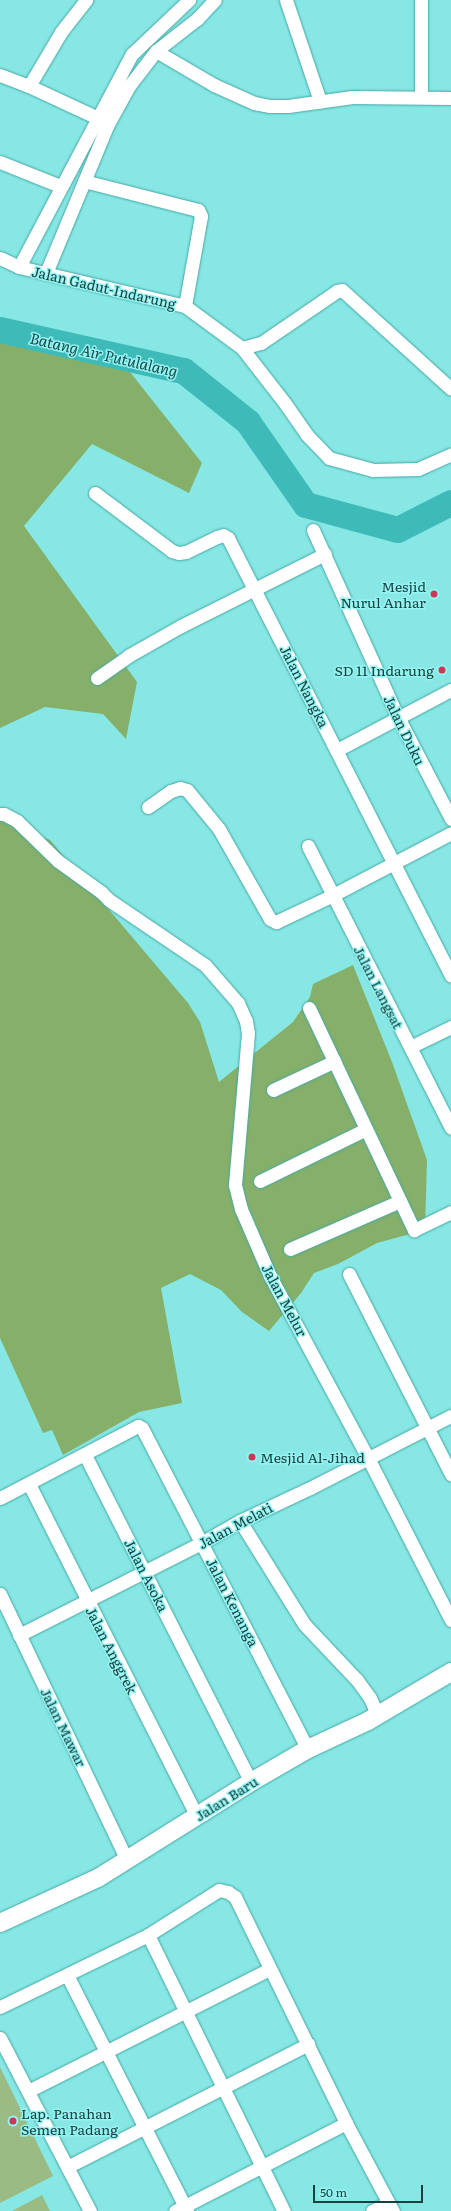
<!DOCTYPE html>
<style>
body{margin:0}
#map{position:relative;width:451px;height:2211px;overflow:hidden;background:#87e7e4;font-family:Literata,serif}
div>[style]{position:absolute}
.green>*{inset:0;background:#9abb84}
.forest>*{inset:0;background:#86b069}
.river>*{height:26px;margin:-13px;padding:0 13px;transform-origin:13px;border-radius:13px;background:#3ebbb9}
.roads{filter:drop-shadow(0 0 1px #45a8a6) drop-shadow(0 0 1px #45a8a6)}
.street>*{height:13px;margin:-6.5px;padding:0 6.5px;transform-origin:6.5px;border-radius:6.5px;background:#fff}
.secondary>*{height:18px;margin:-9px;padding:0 9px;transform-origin:9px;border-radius:9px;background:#fff}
.dots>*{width:11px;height:11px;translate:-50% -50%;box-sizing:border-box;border:2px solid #94f4f2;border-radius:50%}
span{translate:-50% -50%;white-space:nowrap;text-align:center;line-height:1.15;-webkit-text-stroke:3px #94f4f2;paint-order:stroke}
.street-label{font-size:14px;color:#174140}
.poi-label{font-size:14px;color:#174140}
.right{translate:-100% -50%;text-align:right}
.left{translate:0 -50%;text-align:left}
.water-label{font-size:15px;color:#124948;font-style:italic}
.scale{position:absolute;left:313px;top:2185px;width:110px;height:18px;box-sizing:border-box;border:2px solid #174140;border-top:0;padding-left:5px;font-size:12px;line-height:14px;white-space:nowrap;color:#174140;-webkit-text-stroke:3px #94f4f2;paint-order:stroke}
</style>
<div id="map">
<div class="green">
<i style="clip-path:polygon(0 2067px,53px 2176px,0 2203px)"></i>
<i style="clip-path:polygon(42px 2195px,50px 2211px,12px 2211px)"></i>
</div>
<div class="forest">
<i style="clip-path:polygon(0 327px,130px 372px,202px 463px,189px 493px,92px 444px,24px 526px,137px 682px,126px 739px,103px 714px,45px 707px,0 728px)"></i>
<i style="clip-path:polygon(0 819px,50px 840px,188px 1003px,200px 1022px,219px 1082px,293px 1022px,310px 997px,313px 984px,353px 965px,392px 1062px,427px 1160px,425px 1230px,377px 1243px,338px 1264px,314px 1273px,301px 1293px,269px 1331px,242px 1312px,221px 1290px,190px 1274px,161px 1288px,182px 1403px,139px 1412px,63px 1455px,52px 1430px,43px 1433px,0 1338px)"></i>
</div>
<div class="river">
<i style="left:0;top:330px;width:189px;rotate:12.6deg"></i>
<i style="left:184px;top:371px;width:82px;rotate:38.6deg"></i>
<i style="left:248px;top:422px;width:101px;rotate:55.1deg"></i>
<i style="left:306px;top:505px;width:95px;rotate:15.2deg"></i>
<i style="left:398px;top:530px;width:59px;rotate:-27deg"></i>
</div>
<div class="roads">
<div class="street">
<i style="left:286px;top:0;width:107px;rotate:71.4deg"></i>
<i style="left:421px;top:0;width:97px;rotate:90deg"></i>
<i style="left:156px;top:51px;width:52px;rotate:-38deg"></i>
<i style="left:197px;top:19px;width:26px;rotate:-47deg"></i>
<i style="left:0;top:75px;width:31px;rotate:21deg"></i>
<i style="left:29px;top:86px;width:76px;rotate:24.9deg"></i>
<i style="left:29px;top:86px;width:63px;rotate:-59.3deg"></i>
<i style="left:61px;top:32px;width:41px;rotate:-52deg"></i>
<i style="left:0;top:162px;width:65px;rotate:21.8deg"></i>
<i style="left:84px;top:181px;width:118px;rotate:14.3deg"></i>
<i style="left:198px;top:210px;width:7px;rotate:63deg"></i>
<i style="left:201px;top:216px;width:91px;rotate:100.1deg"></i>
<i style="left:0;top:258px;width:21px;rotate:25deg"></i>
<i style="left:19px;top:267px;width:171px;rotate:13.2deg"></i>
<i style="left:185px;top:306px;width:71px;rotate:36.4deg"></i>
<i style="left:242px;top:348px;width:68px;rotate:52.1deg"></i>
<i style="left:284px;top:402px;width:39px;rotate:55deg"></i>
<i style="left:306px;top:434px;width:33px;rotate:46deg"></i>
<i style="left:329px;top:458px;width:46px;rotate:15.3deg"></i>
<i style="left:373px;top:470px;width:45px;rotate:-1.3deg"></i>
<i style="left:418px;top:469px;width:36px;rotate:-24deg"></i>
<i style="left:19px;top:267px;width:241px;rotate:-62.1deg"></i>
<i style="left:132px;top:54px;width:79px;rotate:-43.5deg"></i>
<i style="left:46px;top:273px;width:161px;rotate:-67.4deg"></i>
<i style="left:108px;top:124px;width:43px;rotate:-61.1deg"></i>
<i style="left:129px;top:86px;width:44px;rotate:-52.4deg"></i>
<i style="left:156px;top:51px;width:67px;rotate:30.4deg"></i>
<i style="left:214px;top:85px;width:44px;rotate:24.2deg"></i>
<i style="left:254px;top:103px;width:16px;rotate:11deg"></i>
<i style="left:270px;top:106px;width:18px"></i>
<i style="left:288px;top:106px;width:65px;rotate:-8deg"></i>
<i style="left:352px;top:97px;width:99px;rotate:0.6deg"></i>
<i style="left:242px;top:348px;width:20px;rotate:-15deg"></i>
<i style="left:261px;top:343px;width:92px;rotate:-34.4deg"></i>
<i style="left:337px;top:291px;width:5px;rotate:-11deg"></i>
<i style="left:342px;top:290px;width:147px;rotate:42.2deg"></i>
<i style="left:95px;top:493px;width:96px;rotate:37deg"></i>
<i style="left:172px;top:551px;width:7px;rotate:16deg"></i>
<i style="left:179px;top:553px;width:7px;rotate:-8deg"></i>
<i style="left:186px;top:552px;width:34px;rotate:-26deg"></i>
<i style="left:217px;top:537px;width:6px;rotate:-18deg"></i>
<i style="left:223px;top:535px;width:6px;rotate:31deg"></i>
<i style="left:228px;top:538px;width:491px;rotate:63deg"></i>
<i style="left:313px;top:530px;width:205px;rotate:65.6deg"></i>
<i style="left:398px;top:717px;width:115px;rotate:62.5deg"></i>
<i style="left:97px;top:678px;width:38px;rotate:-35deg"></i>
<i style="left:128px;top:656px;width:61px;rotate:-29.5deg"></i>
<i style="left:181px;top:626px;width:161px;rotate:-26.6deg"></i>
<i style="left:337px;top:750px;width:129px;rotate:-27.8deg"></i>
<i style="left:148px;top:807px;width:28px;rotate:-35deg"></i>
<i style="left:171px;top:791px;width:9px;rotate:-18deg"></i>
<i style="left:180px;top:788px;width:7px;rotate:16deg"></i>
<i style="left:187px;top:790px;width:50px;rotate:50.6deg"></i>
<i style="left:219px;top:829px;width:103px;rotate:60.5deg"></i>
<i style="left:270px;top:919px;width:7px;rotate:27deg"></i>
<i style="left:276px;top:922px;width:63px;rotate:-25.3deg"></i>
<i style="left:333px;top:895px;width:133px;rotate:-27.7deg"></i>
<i style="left:0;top:814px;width:4px"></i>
<i style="left:4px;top:814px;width:15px;rotate:28deg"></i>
<i style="left:17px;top:821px;width:57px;rotate:44.3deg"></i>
<i style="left:58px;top:861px;width:53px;rotate:35.8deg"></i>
<i style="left:101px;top:892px;width:11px;rotate:45deg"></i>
<i style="left:109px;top:900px;width:116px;rotate:34.1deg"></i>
<i style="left:205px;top:965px;width:50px;rotate:49deg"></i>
<i style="left:238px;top:1003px;width:20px;rotate:66deg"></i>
<i style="left:246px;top:1021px;width:12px;rotate:81deg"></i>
<i style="left:248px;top:1033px;width:153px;rotate:94.9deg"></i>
<i style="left:235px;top:1185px;width:25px;rotate:76deg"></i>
<i style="left:241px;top:1209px;width:73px;rotate:66.6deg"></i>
<i style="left:270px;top:1276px;width:207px;rotate:61.7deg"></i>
<i style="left:368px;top:1458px;width:182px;rotate:62.9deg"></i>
<i style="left:308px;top:846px;width:316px;rotate:63.1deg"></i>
<i style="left:309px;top:1008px;width:246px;rotate:64.7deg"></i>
<i style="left:414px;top:1230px;width:41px;rotate:-25.9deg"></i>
<i style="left:410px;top:1047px;width:46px;rotate:-26deg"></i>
<i style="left:273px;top:1090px;width:68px;rotate:-25.1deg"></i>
<i style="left:260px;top:1181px;width:118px;rotate:-26.1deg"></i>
<i style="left:290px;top:1249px;width:120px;rotate:-23.6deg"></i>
<i style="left:349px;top:1274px;width:225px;rotate:63deg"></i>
<i style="left:85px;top:1455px;width:367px;rotate:63.1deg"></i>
<i style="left:29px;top:1484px;width:372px;rotate:63.2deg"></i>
<i style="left:0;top:1498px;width:156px;rotate:-27.6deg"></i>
<i style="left:138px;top:1426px;width:4px;rotate:27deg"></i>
<i style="left:142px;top:1428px;width:361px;rotate:62.7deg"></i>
<i style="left:240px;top:1521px;width:121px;rotate:58.1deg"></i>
<i style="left:304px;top:1624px;width:77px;rotate:46.6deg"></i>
<i style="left:357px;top:1680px;width:22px;rotate:54deg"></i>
<i style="left:370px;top:1698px;width:20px;rotate:66deg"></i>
<i style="left:0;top:1594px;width:295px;rotate:64.5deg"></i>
<i style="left:19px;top:1635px;width:206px;rotate:-26.8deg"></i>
<i style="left:203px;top:1542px;width:43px;rotate:-29.6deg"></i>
<i style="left:240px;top:1521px;width:77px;rotate:-25.2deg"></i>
<i style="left:310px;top:1488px;width:158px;rotate:-27.1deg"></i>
<i style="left:148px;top:1935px;width:308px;rotate:63.8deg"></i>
<i style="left:67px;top:1975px;width:265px;rotate:63deg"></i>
<i style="left:0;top:2007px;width:165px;rotate:-25.9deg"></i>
<i style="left:148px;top:1935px;width:84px;rotate:-32.4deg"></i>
<i style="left:219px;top:1890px;width:9px;rotate:13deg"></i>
<i style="left:228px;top:1892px;width:9px;rotate:36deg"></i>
<i style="left:235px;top:1897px;width:252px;rotate:63.8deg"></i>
<i style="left:346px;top:2123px;width:100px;rotate:61.9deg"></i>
<i style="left:0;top:2038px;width:195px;rotate:62.5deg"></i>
<i style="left:28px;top:2091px;width:270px;rotate:-26.8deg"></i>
<i style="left:67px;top:2167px;width:271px;rotate:-27deg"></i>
<i style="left:175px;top:2211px;width:192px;rotate:-27.2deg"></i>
<i style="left:372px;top:2211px;width:18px;rotate:-27deg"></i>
</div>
<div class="secondary">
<i style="left:0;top:1923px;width:108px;rotate:-24.7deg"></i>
<i style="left:98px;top:1878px;width:181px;rotate:-32.1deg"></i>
<i style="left:251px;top:1782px;width:66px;rotate:-30.1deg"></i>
<i style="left:308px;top:1749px;width:66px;rotate:-25deg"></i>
<i style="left:368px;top:1721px;width:96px;rotate:-30.6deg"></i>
</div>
</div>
<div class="dots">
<i style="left:434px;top:594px;background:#c93956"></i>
<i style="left:442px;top:670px;background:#c93956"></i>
<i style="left:252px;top:1457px;background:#c93956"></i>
<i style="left:13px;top:2121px;background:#c93956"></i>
</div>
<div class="street-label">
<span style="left:104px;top:287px;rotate:13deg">Jalan Gadut-Indarung</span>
<span style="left:305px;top:686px;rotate:63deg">Jalan Nangka</span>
<span style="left:405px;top:730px;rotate:64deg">Jalan Duku</span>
<span style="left:379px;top:987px;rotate:63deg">Jalan Langsat</span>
<span style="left:285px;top:1300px;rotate:62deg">Jalan Melur</span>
<span style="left:235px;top:1525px;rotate:-28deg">Jalan Melati</span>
<span style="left:147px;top:1575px;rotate:63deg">Jalan Asoka</span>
<span style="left:233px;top:1602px;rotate:63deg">Jalan Kenanga</span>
<span style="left:112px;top:1650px;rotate:63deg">Jalan Anggrek</span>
<span style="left:64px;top:1727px;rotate:64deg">Jalan Mawar</span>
<span style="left:226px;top:1798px;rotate:-32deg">Jalan Baru</span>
</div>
<div class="poi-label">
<span class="right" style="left:426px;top:594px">Mesjid<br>Nurul Anhar</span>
<span class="right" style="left:434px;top:670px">SD 11 Indarung</span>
<span class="left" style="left:260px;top:1457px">Mesjid Al-Jihad</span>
<span class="left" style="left:21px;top:2121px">Lap. Panahan<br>Semen Padang</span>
</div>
<div class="water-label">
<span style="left:104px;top:354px;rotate:13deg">Batang Air Putulalang</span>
</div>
<div class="scale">50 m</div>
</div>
